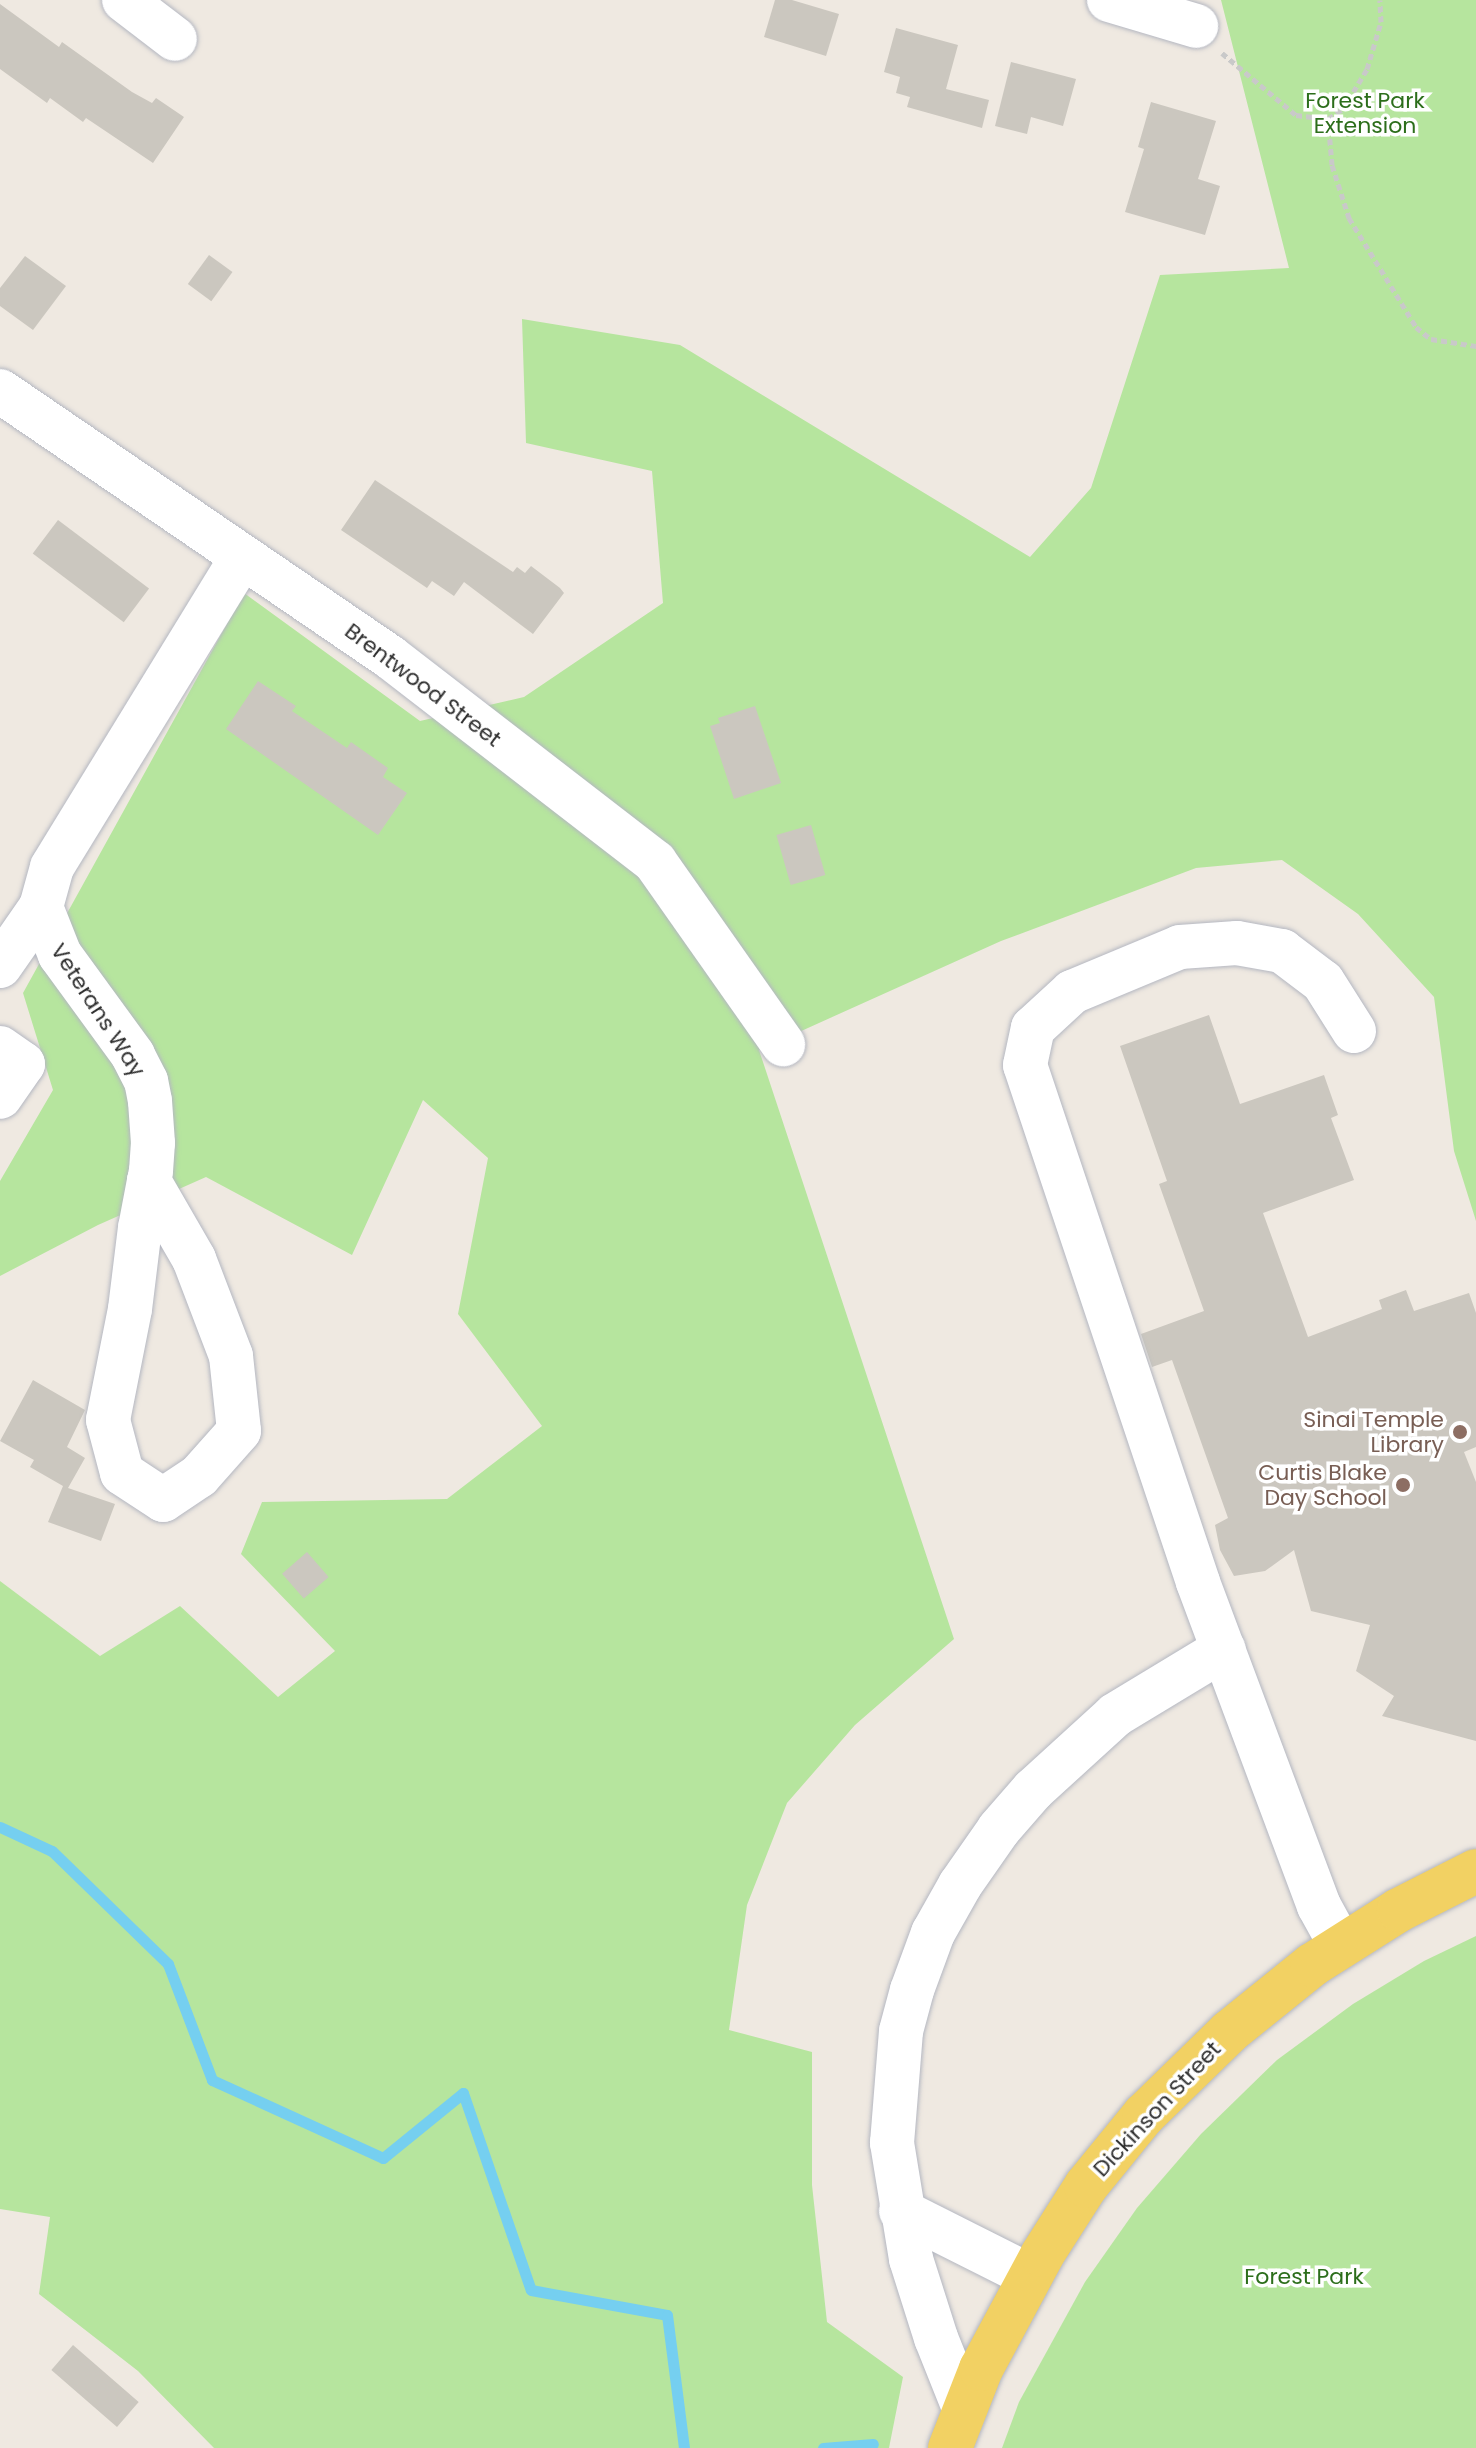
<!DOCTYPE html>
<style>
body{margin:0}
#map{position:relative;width:1476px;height:2448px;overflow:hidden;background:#efe9e1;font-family:Poppins,sans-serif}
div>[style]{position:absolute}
.green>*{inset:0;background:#b6e59e}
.stream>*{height:11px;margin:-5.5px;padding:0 5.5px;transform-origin:5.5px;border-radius:5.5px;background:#75cff0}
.building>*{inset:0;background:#cbc7bf;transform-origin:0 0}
.path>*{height:5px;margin-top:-2.5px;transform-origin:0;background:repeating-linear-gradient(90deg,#c9c9c9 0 6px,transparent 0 10px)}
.roads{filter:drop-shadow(0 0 2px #b4b7c1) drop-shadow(0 0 2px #b4b7c1)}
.minor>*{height:44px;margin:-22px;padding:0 22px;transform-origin:22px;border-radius:22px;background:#fff}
.major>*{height:44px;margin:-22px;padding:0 22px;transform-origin:22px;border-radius:22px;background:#f2d163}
.dots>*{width:22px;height:22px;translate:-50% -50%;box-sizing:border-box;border:4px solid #fff;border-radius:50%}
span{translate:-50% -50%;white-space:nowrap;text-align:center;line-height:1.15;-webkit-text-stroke:7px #fff;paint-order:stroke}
.park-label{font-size:22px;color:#2c6e1b}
.street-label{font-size:22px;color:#2e2e2e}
.education-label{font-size:22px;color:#785e54}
.right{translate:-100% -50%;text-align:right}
</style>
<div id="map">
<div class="green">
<i style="clip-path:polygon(1221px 0,1476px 0,1476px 1221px,1454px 1151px,1434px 997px,1358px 914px,1282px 860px,1196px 868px,1001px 941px,759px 1050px,954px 1639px,855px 1725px,787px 1803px,747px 1905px,729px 2030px,812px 2052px,812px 2185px,827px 2322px,903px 2377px,889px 2448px,214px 2448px,138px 2371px,39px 2294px,50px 2217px,0 2209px,0 1581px,100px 1656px,180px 1606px,278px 1697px,335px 1651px,241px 1554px,262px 1502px,447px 1499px,542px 1426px,458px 1314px,488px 1158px,423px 1100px,352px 1255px,206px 1177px,98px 1225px,0 1276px,0 1181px,53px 1090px,23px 993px,244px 593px,420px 721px,524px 697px,663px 603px,652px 471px,526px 443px,522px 319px,680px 345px,1030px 557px,1091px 488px,1160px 275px,1289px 268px)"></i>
<i style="clip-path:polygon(1476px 1936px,1476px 2448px,1002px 2448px,1019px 2402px,1085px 2282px,1137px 2208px,1201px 2134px,1277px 2060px,1353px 2004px,1424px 1961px)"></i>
</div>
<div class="stream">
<i style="left:0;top:1827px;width:57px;rotate:24.8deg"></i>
<i style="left:52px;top:1851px;width:162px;rotate:44.2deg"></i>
<i style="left:168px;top:1964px;width:124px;rotate:69.2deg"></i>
<i style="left:212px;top:2080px;width:188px;rotate:24.5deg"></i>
<i style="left:383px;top:2158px;width:103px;rotate:-39.1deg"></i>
<i style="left:463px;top:2093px;width:208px;rotate:71deg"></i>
<i style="left:531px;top:2290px;width:138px;rotate:10.4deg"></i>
<i style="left:667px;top:2315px;width:134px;rotate:82.7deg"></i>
<i style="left:823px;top:2448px;width:50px;rotate:-4.6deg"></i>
</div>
<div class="building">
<i style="clip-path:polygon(775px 0,792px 0,839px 14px,826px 56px,764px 37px)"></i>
<i style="clip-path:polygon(0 4px,59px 47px,62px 42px,132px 92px,152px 103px,156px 98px,184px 117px,153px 163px,86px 118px,83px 122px,50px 98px,47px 103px,0 69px)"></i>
<i style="clip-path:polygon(896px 28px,958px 45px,946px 89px,989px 100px,982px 128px,907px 107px,910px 97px,896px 93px,900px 77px,884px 72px)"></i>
<i style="clip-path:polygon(1011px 62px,1076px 79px,1063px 126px,1031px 117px,1027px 134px,995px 126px)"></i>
<i style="clip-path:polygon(1151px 102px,1216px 121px,1198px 179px,1220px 186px,1205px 235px,1125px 212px,1144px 149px,1138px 147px)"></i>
<i style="left:209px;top:255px;width:29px;height:36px;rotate:36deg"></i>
<i style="clip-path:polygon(25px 256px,66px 286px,33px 330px,0 306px,0 288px)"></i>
<i style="clip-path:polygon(375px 480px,513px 572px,517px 567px,525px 573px,531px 566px,560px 588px,564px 593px,533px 634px,464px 582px,454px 596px,432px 581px,427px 588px,341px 530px)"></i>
<i style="left:58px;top:520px;width:114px;height:42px;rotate:37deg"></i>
<i style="clip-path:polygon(258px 681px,296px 706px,292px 711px,347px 748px,351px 742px,388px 768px,383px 777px,407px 793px,378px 835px,226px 729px)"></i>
<i style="clip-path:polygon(755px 706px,781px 783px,734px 799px,710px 726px,720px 723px,718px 718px)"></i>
<i style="left:811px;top:825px;width:52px;height:36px;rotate:74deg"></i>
<i style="clip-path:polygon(1209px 1015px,1240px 1104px,1324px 1075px,1338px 1115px,1331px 1118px,1354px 1180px,1263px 1213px,1308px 1337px,1382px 1309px,1379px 1300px,1406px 1290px,1414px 1311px,1469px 1293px,1476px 1313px,1476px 1447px,1464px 1452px,1476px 1482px,1476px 1741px,1382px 1716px,1394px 1696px,1356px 1671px,1370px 1625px,1311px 1611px,1294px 1550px,1265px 1571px,1234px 1576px,1220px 1550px,1215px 1525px,1228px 1518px,1172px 1360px,1152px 1367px,1141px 1334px,1204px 1311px,1159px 1184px,1167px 1181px,1120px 1046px)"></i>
<i style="clip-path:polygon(33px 1380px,85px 1410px,67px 1447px,85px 1458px,68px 1488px,115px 1504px,101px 1541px,48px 1522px,63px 1486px,30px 1467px,34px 1460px,0 1441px)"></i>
<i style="left:307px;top:1552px;width:33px;height:33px;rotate:49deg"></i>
<i style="left:73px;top:2345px;width:87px;height:33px;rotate:41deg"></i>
</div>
<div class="path">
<i style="left:1222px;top:53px;width:97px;rotate:40deg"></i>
<i style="left:1296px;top:115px;width:32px;rotate:7deg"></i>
<i style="left:1328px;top:119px;width:18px;rotate:-34deg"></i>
<i style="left:1343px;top:109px;width:47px;rotate:-59deg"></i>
<i style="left:1367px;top:69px;width:49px;rotate:-73.4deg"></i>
<i style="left:1381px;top:22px;width:22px;rotate:-93deg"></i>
<i style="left:1328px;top:119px;width:46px;rotate:85deg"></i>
<i style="left:1332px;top:165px;width:56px;rotate:72.2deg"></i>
<i style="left:1349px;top:218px;width:128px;rotate:58.4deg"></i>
<i style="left:1416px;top:327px;width:19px;rotate:39deg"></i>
<i style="left:1431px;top:339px;width:46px;rotate:8.8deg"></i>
</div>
<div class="roads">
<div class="minor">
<i style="left:124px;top:0;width:64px;rotate:37.4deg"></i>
<i style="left:1109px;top:0;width:91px;rotate:16.6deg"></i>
<i style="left:0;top:391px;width:472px;rotate:34.3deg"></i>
<i style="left:390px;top:657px;width:335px;rotate:37.7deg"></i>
<i style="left:655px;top:862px;width:223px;rotate:54.9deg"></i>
<i style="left:0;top:966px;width:72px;rotate:-55.2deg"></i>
<i style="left:0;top:1048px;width:28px;rotate:35deg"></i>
<i style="left:23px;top:1064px;width:40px;rotate:124.9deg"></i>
<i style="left:149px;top:1181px;width:90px;rotate:60deg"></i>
<i style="left:194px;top:1259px;width:104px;rotate:69.1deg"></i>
<i style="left:231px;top:1356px;width:75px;rotate:83.9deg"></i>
<i style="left:239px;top:1431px;width:60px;rotate:131.6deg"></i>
<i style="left:199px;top:1476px;width:43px;rotate:146.3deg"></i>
<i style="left:163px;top:1500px;width:49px;rotate:-146.6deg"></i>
<i style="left:122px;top:1473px;width:55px;rotate:-104.8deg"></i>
<i style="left:108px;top:1420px;width:113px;rotate:-78.8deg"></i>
<i style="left:130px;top:1309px;width:82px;rotate:-83deg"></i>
<i style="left:140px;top:1228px;width:48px;rotate:-79.2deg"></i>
<i style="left:149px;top:1181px;width:10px;rotate:-79deg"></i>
<i style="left:151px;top:1171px;width:28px;rotate:-86deg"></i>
<i style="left:153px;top:1143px;width:42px;rotate:-94.1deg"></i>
<i style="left:150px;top:1101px;width:20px;rotate:-101deg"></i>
<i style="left:146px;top:1081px;width:29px;rotate:-117deg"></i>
<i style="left:133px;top:1055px;width:124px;rotate:-126.1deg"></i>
<i style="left:60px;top:955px;width:52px;rotate:-111.6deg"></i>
<i style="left:41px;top:907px;width:41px;rotate:-74.6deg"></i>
<i style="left:52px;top:867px;width:364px;rotate:-58.5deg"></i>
<i style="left:1341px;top:1946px;width:46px;rotate:-118.8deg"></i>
<i style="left:1319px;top:1906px;width:346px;rotate:-110.5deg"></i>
<i style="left:1198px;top:1582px;width:545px;rotate:-108.5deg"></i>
<i style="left:1025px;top:1065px;width:38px;rotate:-78deg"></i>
<i style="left:1033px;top:1028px;width:53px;rotate:-42.7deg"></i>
<i style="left:1072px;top:992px;width:117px;rotate:-22.6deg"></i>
<i style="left:1180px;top:947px;width:57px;rotate:-4deg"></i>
<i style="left:1237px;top:943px;width:46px;rotate:10.1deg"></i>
<i style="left:1282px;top:951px;width:51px;rotate:37.1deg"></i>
<i style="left:1323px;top:982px;width:58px;rotate:57.7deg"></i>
<i style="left:901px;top:2211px;width:144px;rotate:26.7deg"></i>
<i style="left:964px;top:2408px;width:75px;rotate:-111.8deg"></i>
<i style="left:936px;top:2338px;width:83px;rotate:-107.6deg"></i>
<i style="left:911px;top:2259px;width:118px;rotate:-99.3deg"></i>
<i style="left:892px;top:2143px;width:112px;rotate:-85.4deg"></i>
<i style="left:901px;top:2031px;width:42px;rotate:-75deg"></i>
<i style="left:912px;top:1990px;width:61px;rotate:-69.8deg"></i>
<i style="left:933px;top:1933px;width:55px;rotate:-60.6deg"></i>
<i style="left:960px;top:1885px;width:68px;rotate:-55.1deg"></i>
<i style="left:999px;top:1829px;width:52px;rotate:-48.9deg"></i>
<i style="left:1033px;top:1790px;width:111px;rotate:-42.4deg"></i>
<i style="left:1115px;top:1715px;width:127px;rotate:-31.2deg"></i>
</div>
<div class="major">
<i style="left:950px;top:2448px;width:85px;rotate:-68.6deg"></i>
<i style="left:981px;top:2369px;width:129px;rotate:-61.8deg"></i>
<i style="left:1042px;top:2255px;width:82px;rotate:-57.5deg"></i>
<i style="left:1086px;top:2186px;width:92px;rotate:-50.8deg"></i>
<i style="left:1144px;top:2115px;width:119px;rotate:-44.3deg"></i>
<i style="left:1229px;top:2032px;width:107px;rotate:-38.9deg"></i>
<i style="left:1312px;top:1965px;width:103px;rotate:-32.3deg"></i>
<i style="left:1399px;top:1910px;width:86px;rotate:-26.9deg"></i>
</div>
</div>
<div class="dots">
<i style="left:1460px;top:1432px;background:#8d6e63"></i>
<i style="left:1403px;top:1485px;background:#8d6e63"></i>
</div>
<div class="park-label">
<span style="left:1365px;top:113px">Forest Park<br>Extension</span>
<span style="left:1304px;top:2277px">Forest Park</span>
</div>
<div class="street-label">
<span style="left:423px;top:685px;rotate:37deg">Brentwood Street</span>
<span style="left:98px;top:1010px;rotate:57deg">Veterans Way</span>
<span style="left:1157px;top:2109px;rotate:-47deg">Dickinson Street</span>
</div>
<div class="education-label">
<span class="right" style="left:1444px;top:1432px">Sinai Temple<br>Library</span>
<span class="right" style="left:1387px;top:1485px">Curtis Blake<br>Day School</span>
</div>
</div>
